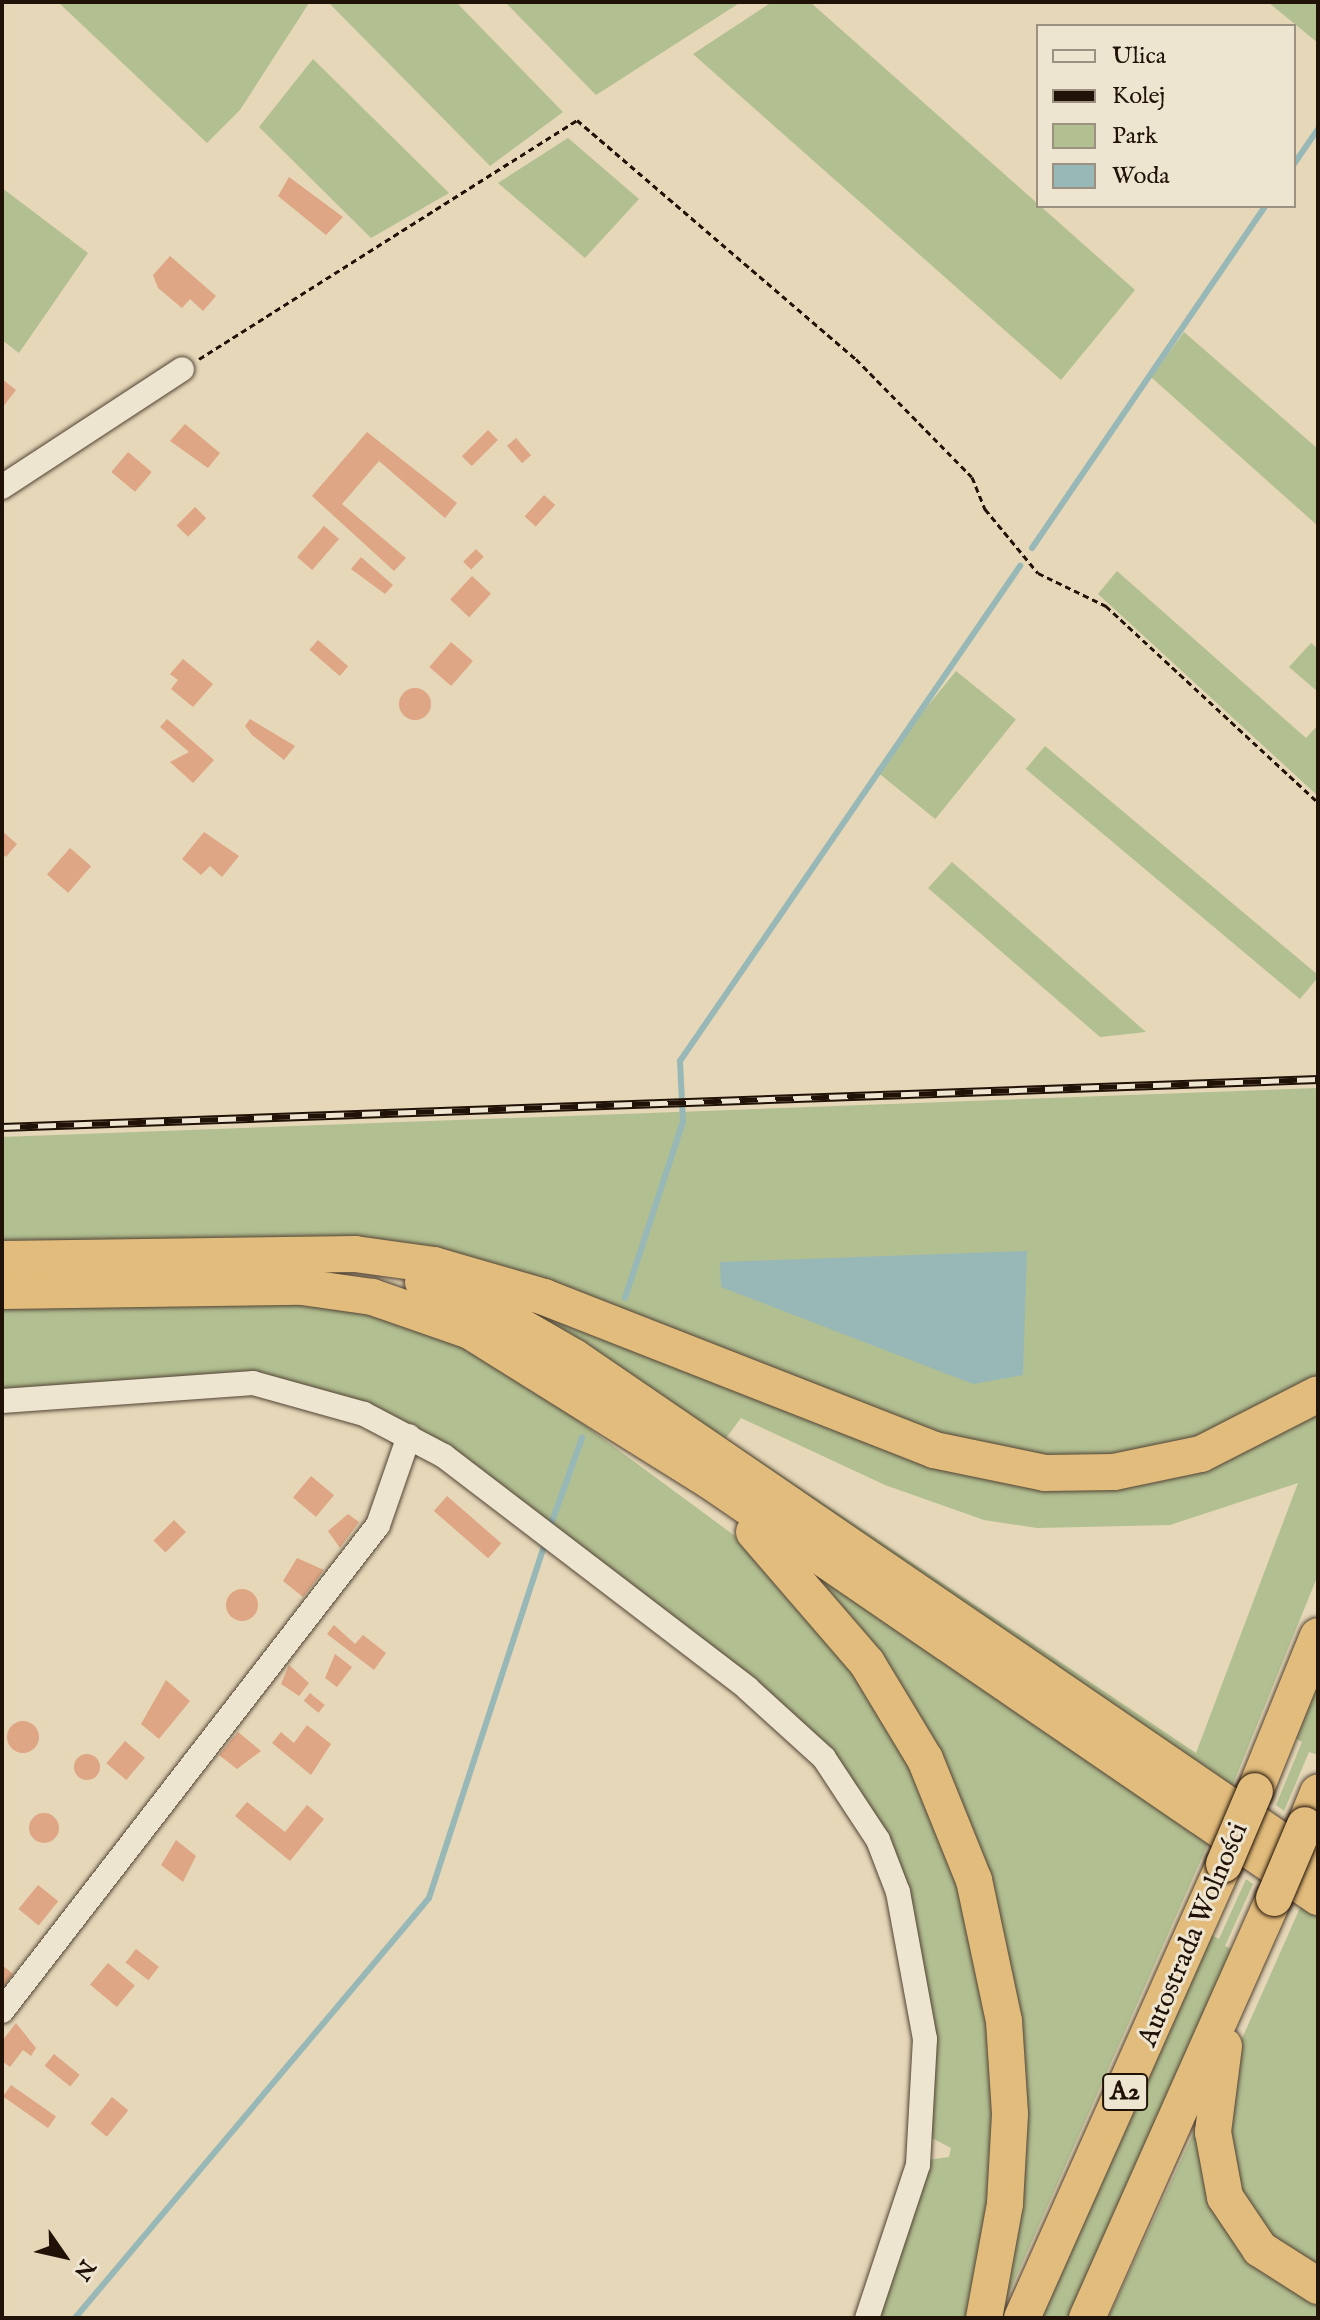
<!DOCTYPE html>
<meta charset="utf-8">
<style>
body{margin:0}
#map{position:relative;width:1320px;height:2320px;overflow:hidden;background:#e5d7b8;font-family:"IM FELL English",serif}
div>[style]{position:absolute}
.green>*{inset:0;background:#b2bf91;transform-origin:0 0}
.water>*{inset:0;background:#98b8b7}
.stream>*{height:6px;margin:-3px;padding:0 3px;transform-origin:3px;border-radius:3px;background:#98b8b7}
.building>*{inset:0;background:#dea684;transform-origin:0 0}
.round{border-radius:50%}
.path>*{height:3px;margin-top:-1.5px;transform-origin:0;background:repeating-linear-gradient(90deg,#211208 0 6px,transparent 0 10px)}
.roads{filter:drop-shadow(0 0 2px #524334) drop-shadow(0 0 2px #524334)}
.minor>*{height:24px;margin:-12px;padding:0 12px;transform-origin:12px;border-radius:12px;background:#eee5d1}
.highway>*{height:36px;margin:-18px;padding:0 18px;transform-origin:18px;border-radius:18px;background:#e2bc7c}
.rail>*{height:9px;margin-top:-4.5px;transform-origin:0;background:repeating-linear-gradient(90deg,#eee5d1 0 18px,#211208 0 36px);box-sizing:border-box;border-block:2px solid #211208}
.bridges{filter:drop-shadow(0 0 2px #211208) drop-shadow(0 0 2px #211208)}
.highway-bridge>*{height:36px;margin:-18px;padding:0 18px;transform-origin:18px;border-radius:18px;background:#e2bc7c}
span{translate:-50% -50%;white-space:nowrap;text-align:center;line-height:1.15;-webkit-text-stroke:6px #eee5d1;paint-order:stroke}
.shield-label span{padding:2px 6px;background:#eee5d1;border:2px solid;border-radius:6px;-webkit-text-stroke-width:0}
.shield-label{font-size:26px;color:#211208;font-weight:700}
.street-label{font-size:28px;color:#211208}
.frame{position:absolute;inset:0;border:4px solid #211208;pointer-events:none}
.legend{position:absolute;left:1036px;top:24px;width:260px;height:184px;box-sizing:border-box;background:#eee5d1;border:2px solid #9c9181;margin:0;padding:10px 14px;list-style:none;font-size:24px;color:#211208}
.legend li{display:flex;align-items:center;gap:16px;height:40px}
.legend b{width:40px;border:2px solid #9c9181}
.north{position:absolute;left:24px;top:2216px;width:80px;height:80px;-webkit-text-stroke:6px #eee5d1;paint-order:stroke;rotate:124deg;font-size:22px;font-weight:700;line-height:32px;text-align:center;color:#211208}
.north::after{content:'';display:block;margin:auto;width:28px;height:36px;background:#211208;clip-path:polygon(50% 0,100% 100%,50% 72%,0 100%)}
</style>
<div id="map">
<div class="green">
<i style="clip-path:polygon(58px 2px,308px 2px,309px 3px,240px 110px,207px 143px)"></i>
<i style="clip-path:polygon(328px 2px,456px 2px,563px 112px,490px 166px)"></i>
<i style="clip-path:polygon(505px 2px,741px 2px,596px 95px)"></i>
<i style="clip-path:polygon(772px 2px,810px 2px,1135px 290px,1061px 380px,693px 54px)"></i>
<i style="clip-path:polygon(1268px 2px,1318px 2px,1318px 43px)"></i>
<i style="clip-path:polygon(313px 59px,449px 193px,371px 238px,259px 127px)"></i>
<i style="clip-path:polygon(568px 138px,639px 199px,585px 258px,498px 183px)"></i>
<i style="clip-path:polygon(2px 188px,88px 253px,19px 353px,2px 340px)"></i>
<i style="clip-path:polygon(1184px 332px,1318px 449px,1318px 526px,1151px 377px)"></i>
<i style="clip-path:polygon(1117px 571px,1306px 738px,1318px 725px,1318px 796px,1098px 594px)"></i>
<i style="clip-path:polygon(1311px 643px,1318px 649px,1318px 692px,1289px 667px)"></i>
<i style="left:956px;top:671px;width:77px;height:128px;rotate:39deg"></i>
<i style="left:1045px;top:746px;width:358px;height:30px;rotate:40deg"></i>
<i style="clip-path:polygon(952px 862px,1146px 1032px,1100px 1037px,928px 888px)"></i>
<i style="clip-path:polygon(1318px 1088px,1318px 1379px,1215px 1438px,1103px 1463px,946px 1443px,532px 1281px,2px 1244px,2px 1137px)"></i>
<i style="clip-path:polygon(evenodd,454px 1278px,1034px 1484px,1318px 1409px,1318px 1575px,1229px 1794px,454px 1278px,741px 1418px,885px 1485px,984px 1520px,1037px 1528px,1170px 1525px,1298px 1483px,1196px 1753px,726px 1438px,741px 1418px)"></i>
<i style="clip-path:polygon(338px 1304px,401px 1318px,502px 1364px,754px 1550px,848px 1655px,924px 1785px,975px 1916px,1000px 2142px,973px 2318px,871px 2318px,927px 2160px,949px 2157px,951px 2148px,928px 2136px,920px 1947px,889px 1844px,859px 1788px,434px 1443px,298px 1385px,2px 1396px,2px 1309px)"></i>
<i style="clip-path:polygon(781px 1540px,1212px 1835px,998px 2318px,995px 1919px)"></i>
<i style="clip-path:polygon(1318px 1669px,1318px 1755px,1309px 1752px,1284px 1811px,1276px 1805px,1302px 1742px,1291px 1736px)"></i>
<i style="clip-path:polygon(1246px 1879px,1253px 1884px,1225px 1946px,1237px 1952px,1072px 2318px,1035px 2318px,1207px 1933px,1219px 1939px)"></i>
<i style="clip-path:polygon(1303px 1901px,1318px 1911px,1318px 2278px,1247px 2223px,1221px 2143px,1237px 2050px)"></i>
<i style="clip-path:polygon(1202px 2115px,1201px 2141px,1318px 2298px,1318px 2318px,1108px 2318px)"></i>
</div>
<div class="water">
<i style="clip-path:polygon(1027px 1251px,1023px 1375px,973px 1384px,721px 1287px,720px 1262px)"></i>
</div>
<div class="stream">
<i style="left:1294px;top:164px;width:42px;rotate:-55.6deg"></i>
<i style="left:1032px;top:548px;width:414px;rotate:-55.7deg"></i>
<i style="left:625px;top:1298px;width:185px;rotate:-71.8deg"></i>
<i style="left:683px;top:1122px;width:61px;rotate:-92.8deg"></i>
<i style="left:680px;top:1061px;width:601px;rotate:-55.52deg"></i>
<i style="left:550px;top:1527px;width:95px;rotate:-70.2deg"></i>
<i style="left:75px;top:2318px;width:549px;rotate:-49.87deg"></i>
<i style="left:429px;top:1898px;width:373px;rotate:-71.9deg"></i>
</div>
<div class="building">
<i style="clip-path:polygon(289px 177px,343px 217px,326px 235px,278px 196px)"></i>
<i style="clip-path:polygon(170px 256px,216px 296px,203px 311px,190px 299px,182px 308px,158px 288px,153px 275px)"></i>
<i style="clip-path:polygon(2px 379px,16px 390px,2px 408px)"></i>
<i style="clip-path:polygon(185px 424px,220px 453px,208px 468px,170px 441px)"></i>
<i style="left:488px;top:430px;width:14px;height:37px;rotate:45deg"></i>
<i style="clip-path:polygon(367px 432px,457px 503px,445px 518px,379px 461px,342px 504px,406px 558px,394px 571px,312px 496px)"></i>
<i style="left:516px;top:438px;width:23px;height:12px;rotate:49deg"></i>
<i style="left:128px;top:452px;width:31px;height:26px;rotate:40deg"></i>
<i style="left:544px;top:495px;width:15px;height:29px;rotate:42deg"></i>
<i style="left:195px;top:507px;width:16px;height:26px;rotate:45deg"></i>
<i style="left:324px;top:526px;width:20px;height:41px;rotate:41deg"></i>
<i style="left:476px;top:549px;width:11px;height:18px;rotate:45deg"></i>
<i style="clip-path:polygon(361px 557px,393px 585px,385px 594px,351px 569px)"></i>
<i style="left:472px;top:576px;width:26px;height:32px;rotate:43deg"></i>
<i style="left:318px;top:640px;width:40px;height:13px;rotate:41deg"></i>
<i style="left:451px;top:642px;width:29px;height:33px;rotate:41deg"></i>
<i style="clip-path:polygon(183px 659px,213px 684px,193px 707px,171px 689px,178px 680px,170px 674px)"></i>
<i class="round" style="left:399px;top:688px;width:32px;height:32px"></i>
<i style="clip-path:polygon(167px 719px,214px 760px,193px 783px,170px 762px,189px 752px,160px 727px)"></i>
<i style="clip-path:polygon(250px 719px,295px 746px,284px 760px,252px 735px,245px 726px)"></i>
<i style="clip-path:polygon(2px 831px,17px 844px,6px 857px,2px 854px)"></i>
<i style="clip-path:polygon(204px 832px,239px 856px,222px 877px,210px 866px,201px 875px,182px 859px)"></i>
<i style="left:70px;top:848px;width:28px;height:35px;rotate:41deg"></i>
<i style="left:311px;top:1476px;width:30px;height:28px;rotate:40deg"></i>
<i style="left:447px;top:1496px;width:72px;height:20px;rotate:41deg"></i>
<i style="clip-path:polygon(348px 1514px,359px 1522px,340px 1548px,328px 1531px)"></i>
<i style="left:174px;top:1520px;width:17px;height:29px;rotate:45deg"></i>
<i style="clip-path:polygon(297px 1558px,324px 1570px,303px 1597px,283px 1581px)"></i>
<i class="round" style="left:226px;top:1589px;width:32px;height:32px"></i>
<i style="clip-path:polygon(334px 1625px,355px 1644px,363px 1635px,386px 1653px,374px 1670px,327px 1634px)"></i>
<i style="clip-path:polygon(335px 1654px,352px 1667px,337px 1687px,325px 1678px)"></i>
<i style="clip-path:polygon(289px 1665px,309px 1683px,299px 1696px,281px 1684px)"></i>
<i style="clip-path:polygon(166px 1680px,190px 1701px,159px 1739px,141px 1724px)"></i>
<i style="left:310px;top:1693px;width:19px;height:10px;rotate:39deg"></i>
<i class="round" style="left:7px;top:1721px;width:32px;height:32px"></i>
<i style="clip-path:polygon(307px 1725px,331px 1744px,311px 1775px,272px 1743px,281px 1732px,294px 1743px)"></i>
<i style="clip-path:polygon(238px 1732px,261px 1751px,237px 1769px,219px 1755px)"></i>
<i style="left:125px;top:1741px;width:26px;height:29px;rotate:40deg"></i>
<i class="round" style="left:74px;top:1754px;width:26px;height:26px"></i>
<i style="clip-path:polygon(247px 1802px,285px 1832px,307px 1805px,324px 1819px,290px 1861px,235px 1816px)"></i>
<i class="round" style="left:29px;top:1813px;width:30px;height:30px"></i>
<i style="clip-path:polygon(176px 1840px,196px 1856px,183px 1882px,161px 1865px)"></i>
<i style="left:38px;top:1885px;width:26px;height:31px;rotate:39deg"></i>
<i style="left:136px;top:1949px;width:29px;height:17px;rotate:38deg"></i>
<i style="left:108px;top:1963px;width:35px;height:28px;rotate:40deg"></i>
<i style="clip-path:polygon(2px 1965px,13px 1974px,2px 1989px)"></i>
<i style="clip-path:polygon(16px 2023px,36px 2048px,31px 2056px,23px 2050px,10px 2067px,2px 2061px,2px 2041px)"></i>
<i style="left:54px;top:2054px;width:33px;height:15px;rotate:39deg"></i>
<i style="left:11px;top:2085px;width:55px;height:14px;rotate:35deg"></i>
<i style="left:112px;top:2097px;width:21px;height:34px;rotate:39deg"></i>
</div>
<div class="path">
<i style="left:199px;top:359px;width:447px;rotate:-32.3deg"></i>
<i style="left:577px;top:120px;width:367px;rotate:40.6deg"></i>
<i style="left:856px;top:359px;width:165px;rotate:45.5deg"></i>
<i style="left:972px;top:477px;width:35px;rotate:68deg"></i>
<i style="left:985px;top:509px;width:83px;rotate:50.4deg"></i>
<i style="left:1038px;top:573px;width:76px;rotate:25.9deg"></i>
<i style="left:1106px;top:606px;width:289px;rotate:42.8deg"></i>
</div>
<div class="roads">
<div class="minor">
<i style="left:2px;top:487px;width:215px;rotate:-33.2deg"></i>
<i style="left:2px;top:1401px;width:252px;rotate:-4.1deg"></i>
<i style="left:253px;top:1383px;width:115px;rotate:15.6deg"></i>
<i style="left:364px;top:1414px;width:90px;rotate:27.7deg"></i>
<i style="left:444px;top:1456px;width:382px;rotate:37.4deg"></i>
<i style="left:747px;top:1688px;width:104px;rotate:42.3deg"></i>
<i style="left:824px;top:1758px;width:98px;rotate:56.6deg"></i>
<i style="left:878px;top:1840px;width:56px;rotate:69deg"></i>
<i style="left:898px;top:1892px;width:149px;rotate:79.6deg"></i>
<i style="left:925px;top:2039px;width:126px;rotate:93.2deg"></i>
<i style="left:918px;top:2165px;width:161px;rotate:108.4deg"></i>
<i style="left:2px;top:2011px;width:614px;rotate:-52.27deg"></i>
<i style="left:378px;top:1525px;width:94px;rotate:-70.8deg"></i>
</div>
<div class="highway">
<i style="left:2px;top:1259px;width:353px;rotate:-0.8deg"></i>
<i style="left:355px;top:1254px;width:80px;rotate:7.9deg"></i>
<i style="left:434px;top:1265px;width:115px;rotate:16.2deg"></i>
<i style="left:544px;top:1297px;width:419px;rotate:21.4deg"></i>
<i style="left:934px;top:1450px;width:113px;rotate:11.7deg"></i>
<i style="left:1045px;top:1473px;width:69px;rotate:-0.8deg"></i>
<i style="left:1114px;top:1472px;width:89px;rotate:-11.7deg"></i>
<i style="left:1201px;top:1454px;width:131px;rotate:-27.1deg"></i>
<i style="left:423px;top:1282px;width:79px;rotate:22.3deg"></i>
<i style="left:496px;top:1312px;width:90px;rotate:30deg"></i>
<i style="left:574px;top:1357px;width:901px;rotate:34.38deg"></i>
<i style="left:2px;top:1291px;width:300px;rotate:-0.8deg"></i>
<i style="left:302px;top:1287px;width:71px;rotate:8.1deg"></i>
<i style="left:372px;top:1297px;width:104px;rotate:19.1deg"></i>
<i style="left:470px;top:1331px;width:283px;rotate:32deg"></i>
<i style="left:710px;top:1481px;width:737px;rotate:34.38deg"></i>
<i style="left:754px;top:1532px;width:173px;rotate:49.2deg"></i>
<i style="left:867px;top:1663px;width:112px;rotate:58.9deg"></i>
<i style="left:925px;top:1759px;width:131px;rotate:68deg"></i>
<i style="left:974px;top:1880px;width:144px;rotate:78deg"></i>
<i style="left:1004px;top:2021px;width:93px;rotate:86.3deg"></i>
<i style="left:1010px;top:2114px;width:90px;rotate:93.2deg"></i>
<i style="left:1005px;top:2204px;width:116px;rotate:100.4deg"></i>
<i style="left:1255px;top:1791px;width:167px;rotate:-67.9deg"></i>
<i style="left:1305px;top:1825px;width:35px;rotate:-68deg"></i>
<i style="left:1224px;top:2046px;width:87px;rotate:97.3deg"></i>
<i style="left:1213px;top:2132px;width:66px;rotate:79.5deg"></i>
<i style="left:1225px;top:2197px;width:63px;rotate:56.1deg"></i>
<i style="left:1260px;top:2249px;width:69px;rotate:32.5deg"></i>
<i style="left:1022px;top:2318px;width:497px;rotate:-66deg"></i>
<i style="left:1087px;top:2318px;width:460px;rotate:-66deg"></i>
</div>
</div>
<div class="rail">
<i style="left:2px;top:1127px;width:1317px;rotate:-2.09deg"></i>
</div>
<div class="bridges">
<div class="highway-bridge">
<i style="left:1224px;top:1864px;width:79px;rotate:-67deg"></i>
<i style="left:1274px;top:1898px;width:79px;rotate:-67deg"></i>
</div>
</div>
<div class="shield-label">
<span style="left:1125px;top:2092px">A2</span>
</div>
<div class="street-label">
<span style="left:1194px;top:1935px;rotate:-67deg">Autostrada Wolności</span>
</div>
<div class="frame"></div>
<ul class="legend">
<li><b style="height:10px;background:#eee5d1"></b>Ulica</li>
<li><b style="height:10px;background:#211208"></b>Kolej</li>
<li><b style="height:22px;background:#b2bf91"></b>Park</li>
<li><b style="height:22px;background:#98b8b7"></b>Woda</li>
</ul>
<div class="north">N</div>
</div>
